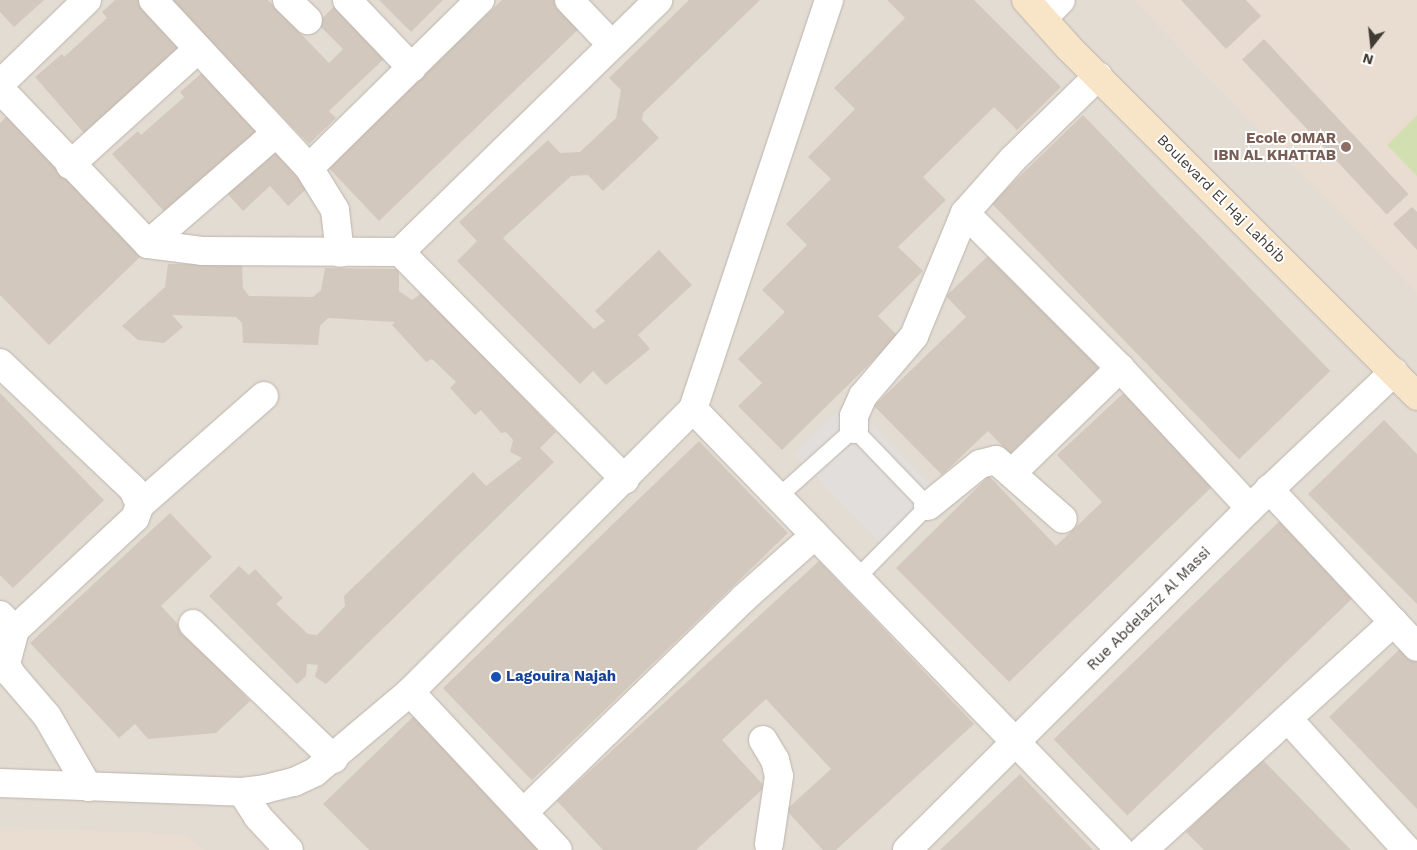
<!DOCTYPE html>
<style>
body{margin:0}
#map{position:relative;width:1417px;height:850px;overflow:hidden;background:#f0ebe4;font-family:"Work Sans",sans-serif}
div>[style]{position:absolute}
.residential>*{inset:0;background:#e3dcd3;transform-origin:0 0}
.education>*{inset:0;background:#e8ddd0}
.green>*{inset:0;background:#d2e0b1}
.parking>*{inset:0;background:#e1dedc;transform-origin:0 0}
.building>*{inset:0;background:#d3c8be;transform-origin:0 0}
.roads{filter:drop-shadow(0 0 1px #bdb4ab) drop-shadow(0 0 1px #bdb4ab)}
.lane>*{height:16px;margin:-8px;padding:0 8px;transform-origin:8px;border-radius:8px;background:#fff}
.street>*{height:28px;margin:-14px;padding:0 14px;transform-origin:14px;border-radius:14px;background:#fff}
.secondary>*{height:28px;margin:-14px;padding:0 14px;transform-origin:14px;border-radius:14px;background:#f8e4c7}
.dots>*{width:14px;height:14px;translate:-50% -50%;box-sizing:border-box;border:2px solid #fff;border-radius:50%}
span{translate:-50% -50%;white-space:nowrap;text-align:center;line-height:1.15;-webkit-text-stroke:4px #fff;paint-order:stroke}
.education-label{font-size:15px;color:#785e54;font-weight:700}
.right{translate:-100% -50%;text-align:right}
.street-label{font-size:15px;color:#413b35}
.transit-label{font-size:15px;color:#164399;font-weight:700}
.left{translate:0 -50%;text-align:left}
.north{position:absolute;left:1347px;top:20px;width:50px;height:50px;-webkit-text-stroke:4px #fff;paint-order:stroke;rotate:196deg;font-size:14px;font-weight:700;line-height:20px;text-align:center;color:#413b35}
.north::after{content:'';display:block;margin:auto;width:18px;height:22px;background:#413b35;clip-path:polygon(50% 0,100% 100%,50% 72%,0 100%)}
</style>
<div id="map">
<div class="residential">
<i style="left:0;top:0;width:1417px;height:850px"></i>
</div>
<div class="education">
<i style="clip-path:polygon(1133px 0,1417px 0,1417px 293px)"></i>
<i style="clip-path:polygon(0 828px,184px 834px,204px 850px,0 850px)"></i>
</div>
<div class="green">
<i style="clip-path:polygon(1417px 115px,1417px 176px,1387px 145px)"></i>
</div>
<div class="parking">
<i style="left:849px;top:400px;width:141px;height:77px;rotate:46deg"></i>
</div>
<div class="building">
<i style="clip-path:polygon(0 0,44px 0,14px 27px,0 12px)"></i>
<i style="clip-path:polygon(115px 0,142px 0,188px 52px,91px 141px,35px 77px,62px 54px,64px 57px,107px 18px,102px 12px)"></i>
<i style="clip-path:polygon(169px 0,268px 0,329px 63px,343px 49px,317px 23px,340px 1px,390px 53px,329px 111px,336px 118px,309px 144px)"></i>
<i style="clip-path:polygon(379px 0,443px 0,411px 32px)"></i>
<i style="clip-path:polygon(502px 0,562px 0,584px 24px,379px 221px,328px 167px)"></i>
<i style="clip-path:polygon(689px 0,760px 0,643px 113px,642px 120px,659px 138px,603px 191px,588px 175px,571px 176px,503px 238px,594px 329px,605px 321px,595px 311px,659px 250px,692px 285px,638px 335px,650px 349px,606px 385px,593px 371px,580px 384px,457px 261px,477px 241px,459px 222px,548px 140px,560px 153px,580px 152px,616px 118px,621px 90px,609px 78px)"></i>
<i style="clip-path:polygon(887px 0,974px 0,1061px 87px,1017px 130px,994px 107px,923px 177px,946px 200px,898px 247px,923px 271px,878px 316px,898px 336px,782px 450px,738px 406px,762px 383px,738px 359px,785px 312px,762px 290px,807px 245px,786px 224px,831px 179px,808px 157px,855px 109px,834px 88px,905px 18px)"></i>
<i style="clip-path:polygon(1181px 0,1246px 0,1261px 16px,1226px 49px)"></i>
<i style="left:1264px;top:39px;width:212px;height:30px;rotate:47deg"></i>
<i style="clip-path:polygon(210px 66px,267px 129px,237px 156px,233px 152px,191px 190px,170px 218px,112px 154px,138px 131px,141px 135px,184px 97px,180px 92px)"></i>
<i style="left:1083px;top:115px;width:356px;height:127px;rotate:46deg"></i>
<i style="clip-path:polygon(7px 116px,142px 255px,49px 345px,0 295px,0 123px)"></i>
<i style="clip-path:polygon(279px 141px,316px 180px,288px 206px,270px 186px,243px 211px,225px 191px)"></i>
<i style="clip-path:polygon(1412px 207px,1417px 212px,1417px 250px,1393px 224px)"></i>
<i style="clip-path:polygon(994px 250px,1104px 364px,1010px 454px,988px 431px,942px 475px,874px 406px,966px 317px,946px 296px)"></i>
<i style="clip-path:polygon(168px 264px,242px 264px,243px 288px,249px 296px,313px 297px,321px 290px,325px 268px,399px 269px,399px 291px,412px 300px,423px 292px,556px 432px,540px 448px,554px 462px,326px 684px,315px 677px,318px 665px,307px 664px,306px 676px,297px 684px,209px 596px,239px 566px,249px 575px,255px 569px,283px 598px,276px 604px,308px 634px,317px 635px,345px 606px,344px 596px,473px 472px,486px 486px,522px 458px,510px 452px,513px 440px,506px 432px,501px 433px,481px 410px,475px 415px,450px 388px,456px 382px,432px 359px,426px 362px,392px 325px,395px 322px,328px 318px,320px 326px,318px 345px,243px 343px,242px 323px,236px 317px,172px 315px,183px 327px,164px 343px,138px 340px,122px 326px,165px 287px)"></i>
<i style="clip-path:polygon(1129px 388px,1217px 482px,1009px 682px,896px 568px,989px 476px,1056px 546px,1102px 502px,1057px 455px)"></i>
<i style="clip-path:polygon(0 393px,104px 500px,13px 588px,0 575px)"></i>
<i style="clip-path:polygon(1384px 420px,1417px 454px,1417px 604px,1308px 494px)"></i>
<i style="left:699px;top:441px;width:128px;height:356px;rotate:46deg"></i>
<i style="clip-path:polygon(170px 513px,212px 557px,161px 606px,250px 701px,216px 733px,148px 739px,135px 724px,119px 738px,30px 643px)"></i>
<i style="left:1286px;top:515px;width:106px;height:323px;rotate:46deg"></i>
<i style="clip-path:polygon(819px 561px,974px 724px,836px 850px,823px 850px,786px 810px,831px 769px,766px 699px,722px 740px,765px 787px,696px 850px,603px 850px,557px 801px)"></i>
<i style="clip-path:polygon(1404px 645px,1417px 658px,1417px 809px,1329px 717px)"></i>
<i style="clip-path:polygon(415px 715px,545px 850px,369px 850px,323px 804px)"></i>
<i style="clip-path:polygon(1261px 758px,1351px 850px,1204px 850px,1186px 832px)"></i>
<i style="clip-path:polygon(1020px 774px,1093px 850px,940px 850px,957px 834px)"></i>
</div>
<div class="roads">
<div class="lane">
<i style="left:777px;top:498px;width:103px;rotate:-41.9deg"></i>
<i style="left:854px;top:429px;width:107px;rotate:46.1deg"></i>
<i style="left:928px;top:506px;width:100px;rotate:134.6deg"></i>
</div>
<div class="street">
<i style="left:153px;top:0;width:229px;rotate:47.1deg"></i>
<i style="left:309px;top:168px;width:240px;rotate:-44.5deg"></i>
<i style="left:287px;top:0;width:29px;rotate:44deg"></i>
<i style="left:347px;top:0;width:94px;rotate:46.3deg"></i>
<i style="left:569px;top:0;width:62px;rotate:46.3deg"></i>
<i style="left:1043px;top:18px;width:25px;rotate:-45deg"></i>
<i style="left:0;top:84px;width:121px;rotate:-44deg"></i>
<i style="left:0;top:89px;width:214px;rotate:46.3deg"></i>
<i style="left:148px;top:244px;width:54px;rotate:7.4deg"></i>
<i style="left:202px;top:251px;width:198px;rotate:0.3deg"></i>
<i style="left:400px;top:252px;width:320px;rotate:45.3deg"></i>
<i style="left:70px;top:165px;width:173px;rotate:-42.2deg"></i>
<i style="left:309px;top:168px;width:49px;rotate:58.2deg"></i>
<i style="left:335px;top:210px;width:43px;rotate:83.4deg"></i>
<i style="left:965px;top:213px;width:219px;rotate:45deg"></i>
<i style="left:1120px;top:368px;width:191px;rotate:47.1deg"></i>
<i style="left:148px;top:244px;width:169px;rotate:-40.9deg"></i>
<i style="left:400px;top:252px;width:361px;rotate:-44.3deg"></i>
<i style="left:0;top:363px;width:183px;rotate:43.5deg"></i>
<i style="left:133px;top:489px;width:17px;rotate:66deg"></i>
<i style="left:140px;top:505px;width:14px;rotate:111deg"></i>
<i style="left:135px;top:518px;width:164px;rotate:137deg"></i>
<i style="left:693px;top:409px;width:614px;rotate:45.92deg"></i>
<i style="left:854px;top:429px;width:13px;rotate:-90deg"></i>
<i style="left:854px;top:416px;width:22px;rotate:-66deg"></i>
<i style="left:863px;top:396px;width:79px;rotate:-49.6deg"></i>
<i style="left:914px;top:336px;width:133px;rotate:-67.5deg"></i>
<i style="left:965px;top:213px;width:72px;rotate:-48.4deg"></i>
<i style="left:1013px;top:159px;width:119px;rotate:-44.3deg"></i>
<i style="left:1012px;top:473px;width:151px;rotate:-44.2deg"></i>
<i style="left:1269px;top:489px;width:216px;rotate:46.9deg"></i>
<i style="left:140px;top:505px;width:165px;rotate:-41.3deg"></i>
<i style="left:928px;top:506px;width:67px;rotate:-38.9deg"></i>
<i style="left:980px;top:464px;width:16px;rotate:-14deg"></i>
<i style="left:996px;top:460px;width:89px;rotate:41.4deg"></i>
<i style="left:0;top:615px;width:21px;rotate:45deg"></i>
<i style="left:15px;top:630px;width:35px;rotate:105deg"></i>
<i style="left:6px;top:664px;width:11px;rotate:63deg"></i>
<i style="left:11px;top:674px;width:55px;rotate:49.4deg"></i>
<i style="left:47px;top:716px;width:82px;rotate:60deg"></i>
<i style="left:193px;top:624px;width:195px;rotate:43.8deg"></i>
<i style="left:410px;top:692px;width:216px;rotate:46.9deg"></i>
<i style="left:1289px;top:720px;width:176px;rotate:47.8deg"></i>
<i style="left:763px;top:740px;width:23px;rotate:59deg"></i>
<i style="left:775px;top:760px;width:16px;rotate:76deg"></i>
<i style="left:779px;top:776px;width:69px;rotate:98.4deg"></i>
<i style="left:0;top:783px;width:242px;rotate:2.1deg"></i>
<i style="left:242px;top:792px;width:23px;rotate:-7deg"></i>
<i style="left:265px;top:789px;width:30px;rotate:-14deg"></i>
<i style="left:294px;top:782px;width:23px;rotate:-25deg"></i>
<i style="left:315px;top:772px;width:124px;rotate:-40.1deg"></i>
<i style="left:410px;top:692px;width:400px;rotate:-45deg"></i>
<i style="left:693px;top:409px;width:431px;rotate:-71.6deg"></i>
<i style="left:242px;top:792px;width:30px;rotate:57deg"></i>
<i style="left:258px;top:817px;width:45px;rotate:46.8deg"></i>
<i style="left:524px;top:812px;width:307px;rotate:-44.2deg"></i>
<i style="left:744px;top:598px;width:95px;rotate:-41.6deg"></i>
<i style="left:907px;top:850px;width:484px;rotate:-44.9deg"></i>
<i style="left:1250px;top:508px;width:198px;rotate:-43.4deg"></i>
<i style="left:1143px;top:850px;width:339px;rotate:-42.3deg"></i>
</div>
<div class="secondary">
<i style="left:1026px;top:0;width:64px;rotate:48.1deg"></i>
<i style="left:1069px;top:48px;width:492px;rotate:45deg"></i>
</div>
</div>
<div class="dots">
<i style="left:1346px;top:147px;background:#8d6e63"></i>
<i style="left:496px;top:677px;background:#1a4fb4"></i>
</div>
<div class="education-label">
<span class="right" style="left:1336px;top:147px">Ecole OMAR<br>IBN AL KHATTAB</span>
</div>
<div class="street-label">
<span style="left:1221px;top:199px;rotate:45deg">Boulevard El Haj Lahbib</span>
<span style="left:1149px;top:609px;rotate:-45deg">Rue Abdelaziz Al Massi</span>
</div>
<div class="transit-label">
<span class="left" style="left:506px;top:677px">Lagouira Najah</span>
</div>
<div class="north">N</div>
</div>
